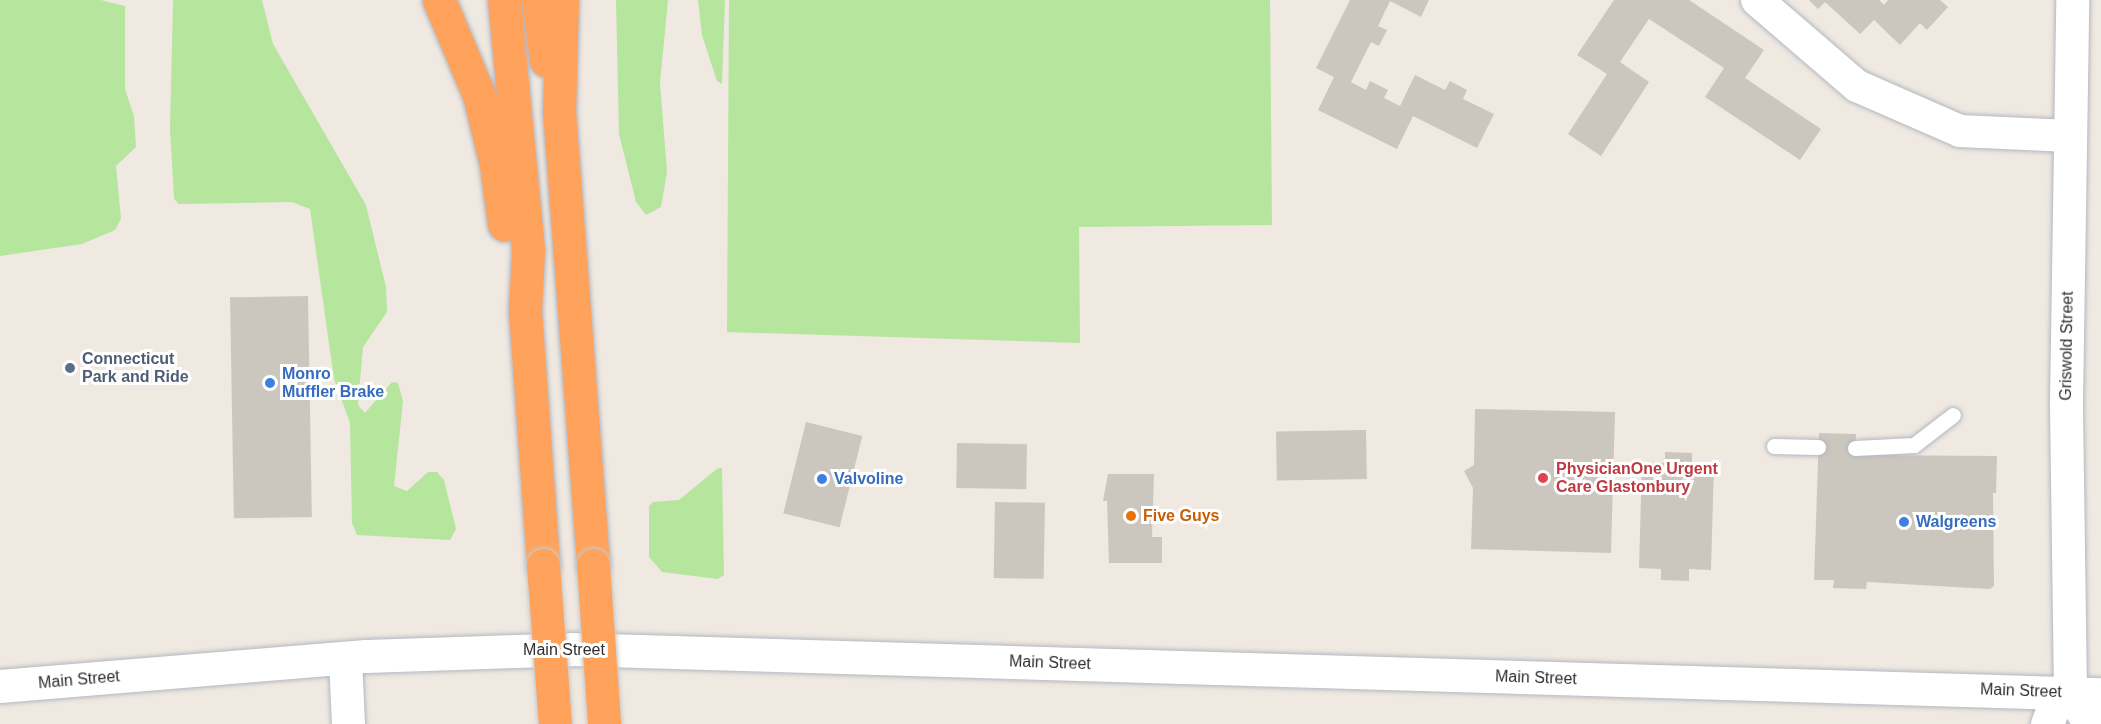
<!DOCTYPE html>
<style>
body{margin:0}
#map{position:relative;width:2101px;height:724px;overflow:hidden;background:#efe9e1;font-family:Arial,sans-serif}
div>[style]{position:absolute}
.green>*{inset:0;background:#b6e59e}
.building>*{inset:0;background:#cbc7bf;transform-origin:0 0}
.roads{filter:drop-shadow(0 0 2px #b4b7c1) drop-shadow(0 0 2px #b4b7c1)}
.lane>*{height:15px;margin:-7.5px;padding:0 7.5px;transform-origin:7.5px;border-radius:7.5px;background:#fff}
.street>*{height:32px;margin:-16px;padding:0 16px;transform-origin:16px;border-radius:16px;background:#fff}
.secondary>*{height:33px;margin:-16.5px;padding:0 16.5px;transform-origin:16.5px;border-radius:16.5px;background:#fff}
.highway>*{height:33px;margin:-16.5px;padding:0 16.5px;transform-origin:16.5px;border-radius:16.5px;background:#ffa35c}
.bridges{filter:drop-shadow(0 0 2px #c9c9c9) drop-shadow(0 0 2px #c9c9c9)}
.highway-bridge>*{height:33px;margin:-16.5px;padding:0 16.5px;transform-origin:16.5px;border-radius:16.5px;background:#ffa35c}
.dots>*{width:16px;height:16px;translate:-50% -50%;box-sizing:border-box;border:3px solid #fff;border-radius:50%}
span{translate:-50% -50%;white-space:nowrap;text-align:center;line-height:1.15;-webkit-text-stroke:6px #fff;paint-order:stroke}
.street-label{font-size:16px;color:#2e2e2e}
.service-label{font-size:16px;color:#4e5e75;font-weight:700}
.left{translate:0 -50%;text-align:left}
.shop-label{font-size:16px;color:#366cbe;font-weight:700}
.health-label{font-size:16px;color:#be3a42;font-weight:700}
.food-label{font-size:16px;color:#c56008;font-weight:700}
</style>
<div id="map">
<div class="green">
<i style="clip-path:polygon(0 0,101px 0,125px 6px,125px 89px,134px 116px,136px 147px,116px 166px,121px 219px,115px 230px,82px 244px,0 256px)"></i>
<i style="clip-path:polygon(173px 0,262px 0,273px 44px,366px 205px,386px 287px,387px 312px,363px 347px,358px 405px,365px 413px,392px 382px,398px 383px,403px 401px,394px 486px,407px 491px,428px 472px,437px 472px,444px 480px,456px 529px,450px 540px,357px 535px,352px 523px,350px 423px,334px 379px,310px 209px,292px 202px,179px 204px,174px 199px,170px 129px)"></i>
<i style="clip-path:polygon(616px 0,668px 0,660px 83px,667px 172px,661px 207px,646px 215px,636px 202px,619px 134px)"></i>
<i style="clip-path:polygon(698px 0,725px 0,722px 84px,717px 81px,702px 35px)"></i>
<i style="clip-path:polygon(729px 0,1270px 0,1272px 225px,1079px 227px,1080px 343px,727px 332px)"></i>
<i style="clip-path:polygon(718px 468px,722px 468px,724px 575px,718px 579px,662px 572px,649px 557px,649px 506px,653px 502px,679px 500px)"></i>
</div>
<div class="building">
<i style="clip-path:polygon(1350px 0,1429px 0,1421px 17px,1390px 1px,1378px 26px,1387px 30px,1379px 46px,1371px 42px,1351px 82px,1366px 90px,1370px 81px,1388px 90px,1384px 98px,1400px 106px,1415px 75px,1445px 90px,1450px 81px,1467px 90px,1463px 99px,1494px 114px,1477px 148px,1413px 116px,1397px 149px,1318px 110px,1334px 77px,1316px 68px)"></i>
<i style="clip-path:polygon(1614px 0,1689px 0,1764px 50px,1745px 78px,1821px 129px,1800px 160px,1705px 97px,1724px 68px,1649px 19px,1620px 62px,1649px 82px,1601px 156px,1568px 134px,1607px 74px,1577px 55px)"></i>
<i style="clip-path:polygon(1809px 0,1879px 0,1884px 5px,1888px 0,1940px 0,1948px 7px,1927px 30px,1920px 23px,1900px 45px,1874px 20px,1860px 34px,1825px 2px,1818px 9px)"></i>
<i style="left:308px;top:296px;width:221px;height:78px;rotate:89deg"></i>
<i style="clip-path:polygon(1475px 409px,1615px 412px,1611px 553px,1471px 549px,1473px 488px,1464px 471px,1474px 465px)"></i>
<i style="left:806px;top:422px;width:58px;height:94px;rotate:14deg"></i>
<i style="left:1366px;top:430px;width:49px;height:90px;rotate:89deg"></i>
<i style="clip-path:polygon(1819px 433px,1856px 434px,1855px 455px,1997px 456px,1996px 493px,1993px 493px,1994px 586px,1990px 589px,1867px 582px,1866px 589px,1833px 588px,1834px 580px,1814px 580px)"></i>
<i style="left:957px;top:443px;width:70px;height:45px;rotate:1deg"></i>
<i style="clip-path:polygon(1665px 452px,1692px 453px,1692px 463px,1714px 464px,1711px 570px,1689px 569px,1689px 581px,1661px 580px,1661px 569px,1639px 568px,1642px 462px,1665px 463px)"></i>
<i style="clip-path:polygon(1108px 474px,1154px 474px,1152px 537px,1162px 537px,1162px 563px,1109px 563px,1107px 501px,1103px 501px)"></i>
<i style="left:995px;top:502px;width:50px;height:76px;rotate:1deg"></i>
</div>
<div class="roads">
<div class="lane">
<i style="left:1774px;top:446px;width:44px;rotate:1.3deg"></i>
<i style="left:1855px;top:448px;width:59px;rotate:-2.9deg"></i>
<i style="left:1914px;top:445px;width:49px;rotate:-37.6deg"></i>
</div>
<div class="street">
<i style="left:1757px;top:0;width:132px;rotate:40.7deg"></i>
<i style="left:1857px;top:86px;width:112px;rotate:23.6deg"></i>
<i style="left:1960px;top:131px;width:110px;rotate:2.6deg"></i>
</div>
<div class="secondary">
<i style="left:345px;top:658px;width:66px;rotate:87.4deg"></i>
<i style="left:0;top:686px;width:367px;rotate:-4.7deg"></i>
<i style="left:366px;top:656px;width:206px;rotate:-1.9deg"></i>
<i style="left:572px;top:649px;width:1530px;rotate:1.69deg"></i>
<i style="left:2070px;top:693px;width:291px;rotate:-90.8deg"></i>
<i style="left:2066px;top:402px;width:402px;rotate:-89.1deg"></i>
<i style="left:2070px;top:693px;width:37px;rotate:57deg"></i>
<i style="left:2047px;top:724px;width:17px;rotate:-69deg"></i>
<i style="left:2053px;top:708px;width:23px;rotate:-41deg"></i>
</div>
<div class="highway">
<i style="left:439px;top:0;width:103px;rotate:67.2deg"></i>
<i style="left:479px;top:95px;width:72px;rotate:76.3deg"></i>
<i style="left:496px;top:165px;width:60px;rotate:82.3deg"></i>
<i style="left:504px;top:0;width:252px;rotate:84.5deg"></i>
<i style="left:528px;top:251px;width:60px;rotate:92.9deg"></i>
<i style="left:525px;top:311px;width:255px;rotate:85.9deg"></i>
<i style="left:538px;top:0;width:61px;rotate:82.4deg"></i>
<i style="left:562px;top:0;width:111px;rotate:91.5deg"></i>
<i style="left:559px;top:111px;width:455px;rotate:85.7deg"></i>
</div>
</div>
<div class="bridges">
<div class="highway-bridge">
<i style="left:543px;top:565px;width:159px;rotate:85.7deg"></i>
<i style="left:593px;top:565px;width:159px;rotate:86deg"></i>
</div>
</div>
<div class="dots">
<i style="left:70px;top:368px;background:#5c6f8a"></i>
<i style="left:270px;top:383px;background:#3f7fe0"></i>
<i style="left:1543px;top:478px;background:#e0444e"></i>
<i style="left:822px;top:479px;background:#3f7fe0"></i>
<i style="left:1131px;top:516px;background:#e8710a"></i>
<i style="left:1904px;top:522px;background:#3f7fe0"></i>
</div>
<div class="street-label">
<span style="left:2067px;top:346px;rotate:-89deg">Griswold Street</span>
<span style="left:564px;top:650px">Main Street</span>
<span style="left:1050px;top:663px;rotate:2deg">Main Street</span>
<span style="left:1536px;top:678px;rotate:2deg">Main Street</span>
<span style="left:79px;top:680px;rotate:-5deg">Main Street</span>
<span style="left:2021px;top:691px;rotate:2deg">Main Street</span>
</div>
<div class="service-label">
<span class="left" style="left:82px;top:368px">Connecticut<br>Park and Ride</span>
</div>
<div class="shop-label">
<span class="left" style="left:282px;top:383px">Monro<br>Muffler Brake</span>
<span class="left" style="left:834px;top:479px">Valvoline</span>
<span class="left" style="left:1916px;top:522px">Walgreens</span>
</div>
<div class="health-label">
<span class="left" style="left:1556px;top:478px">PhysicianOne Urgent<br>Care Glastonbury</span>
</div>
<div class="food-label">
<span class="left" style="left:1143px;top:516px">Five Guys</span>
</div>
</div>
